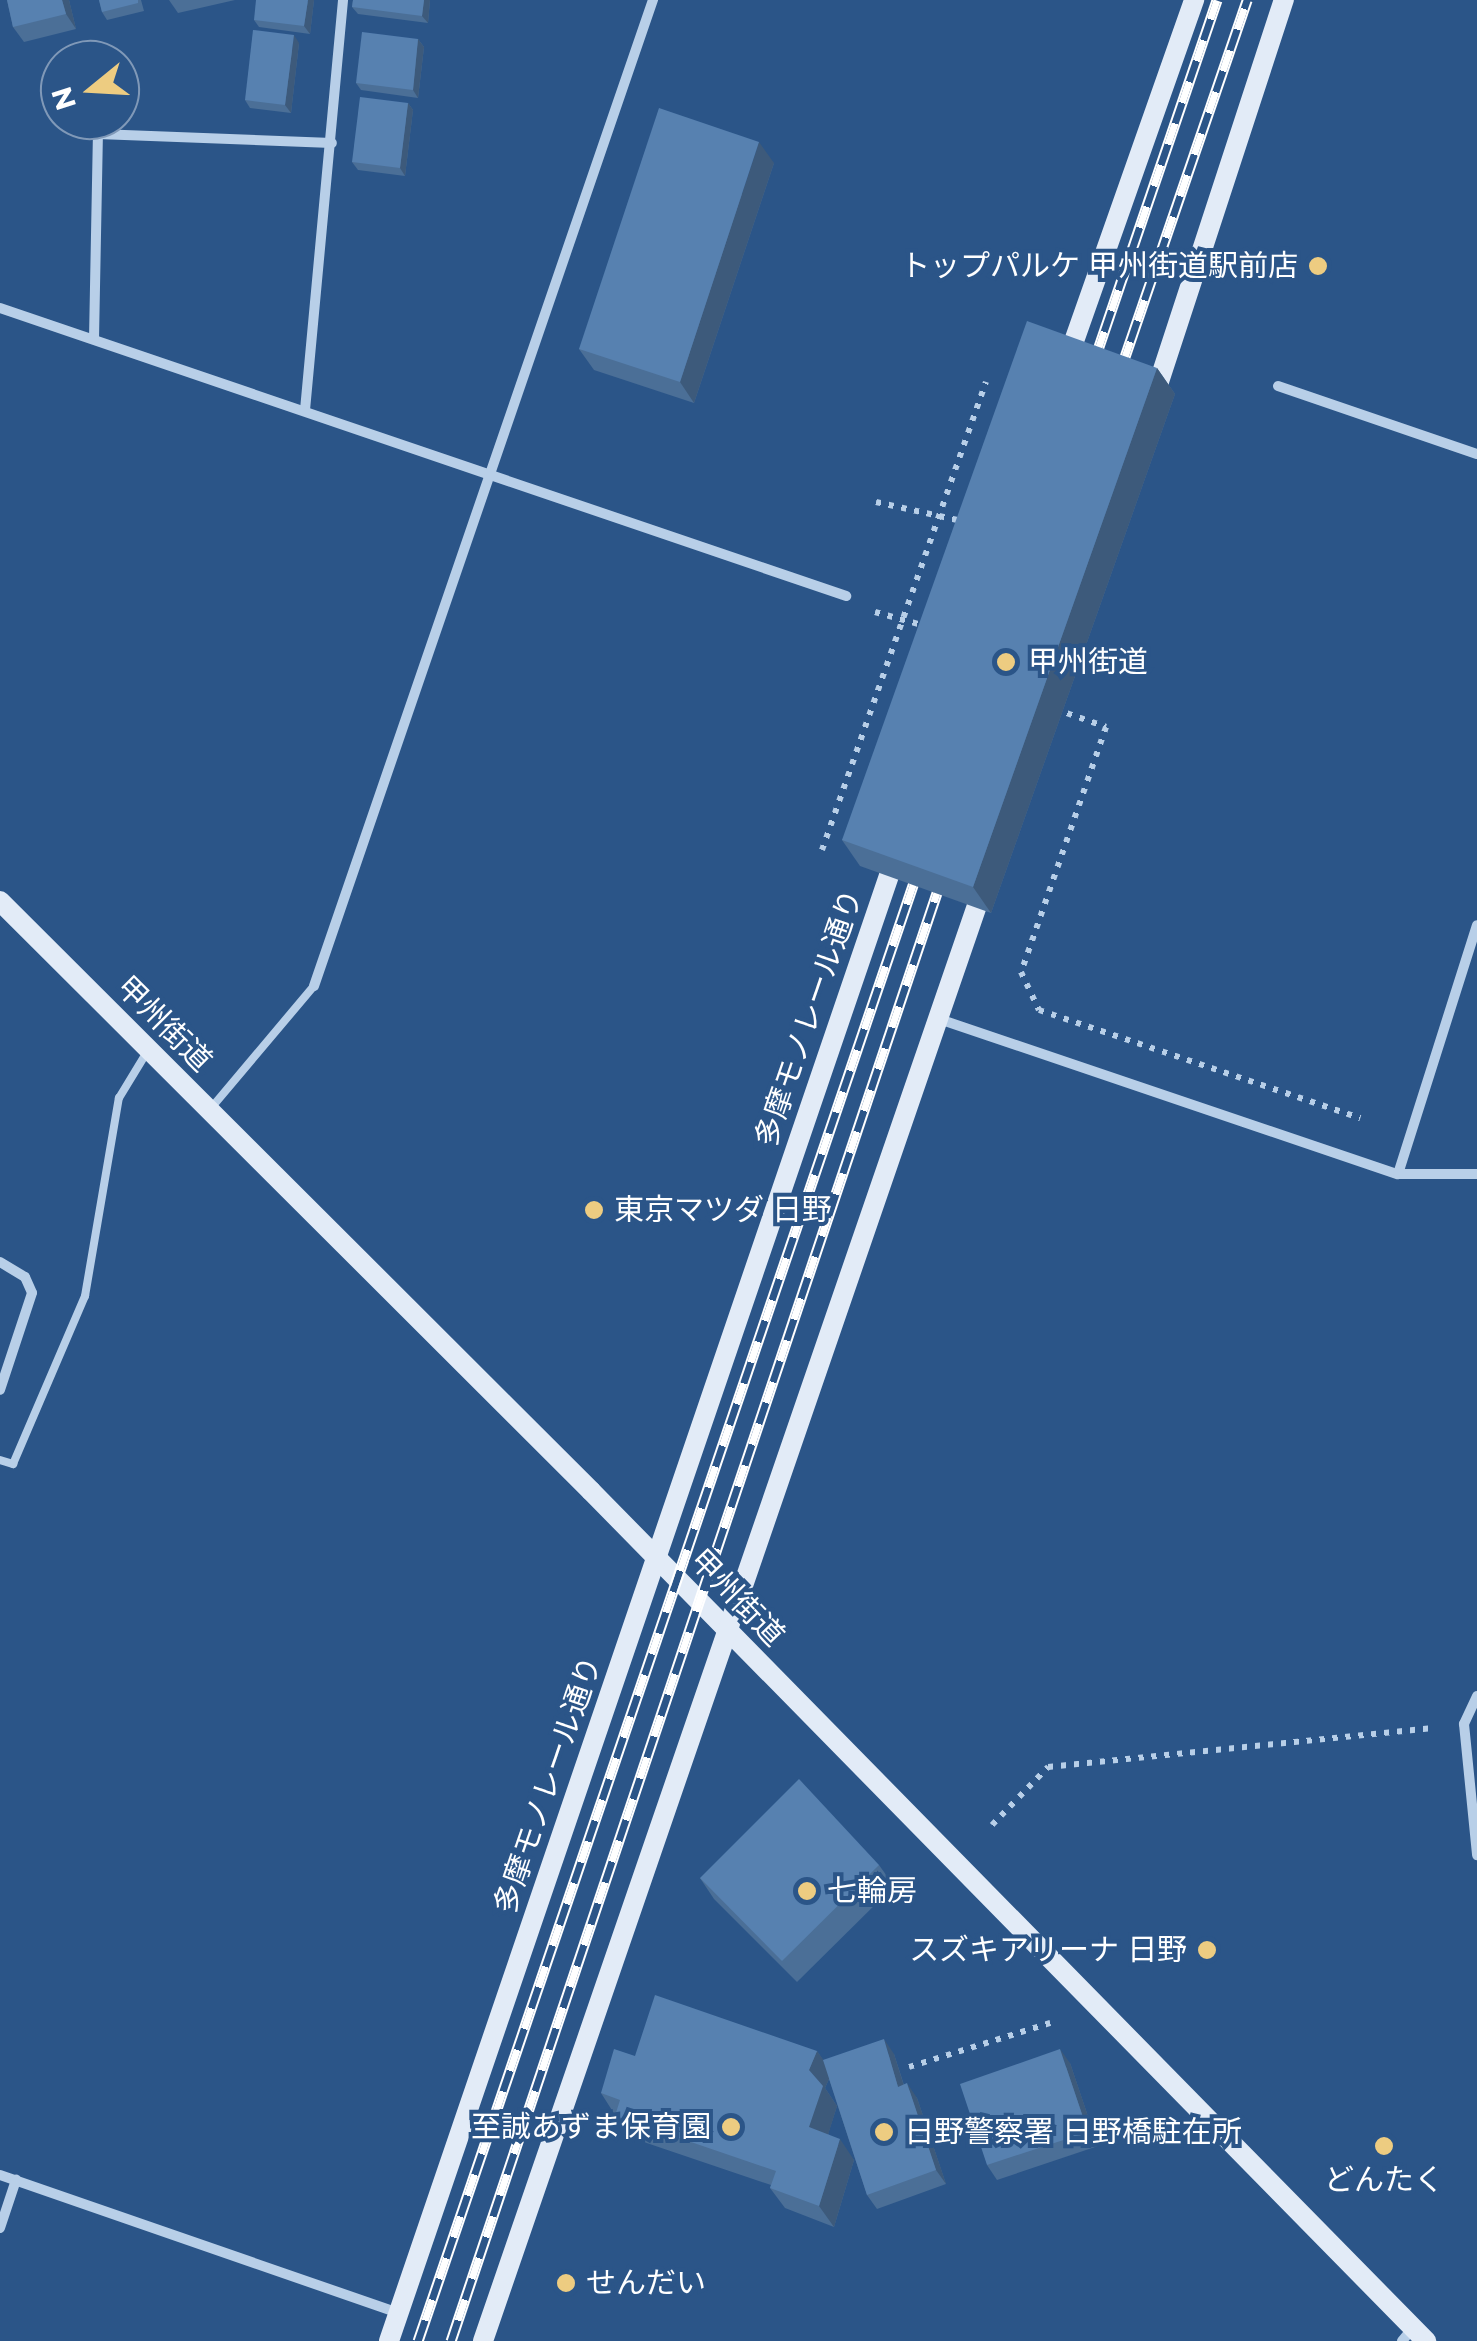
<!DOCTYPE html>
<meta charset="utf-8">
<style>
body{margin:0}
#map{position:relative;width:1477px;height:2341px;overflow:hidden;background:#2b5588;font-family:Montserrat,"Noto Sans JP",sans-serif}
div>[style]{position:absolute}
.path>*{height:6px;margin-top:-3px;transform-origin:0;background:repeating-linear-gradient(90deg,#b8cfe8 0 5px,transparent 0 13px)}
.service>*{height:8px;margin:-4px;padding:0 4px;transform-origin:4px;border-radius:4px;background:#b8cfe8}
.minor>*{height:10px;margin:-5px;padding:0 5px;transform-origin:5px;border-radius:5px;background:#b8cfe8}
.secondary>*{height:20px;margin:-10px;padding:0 10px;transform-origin:10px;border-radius:10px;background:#e2ebf7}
.rail>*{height:11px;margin-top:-5.5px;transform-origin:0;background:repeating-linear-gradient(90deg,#2b5588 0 22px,#fff 0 44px);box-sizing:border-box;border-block:2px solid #fff}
.path-bridge>*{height:6px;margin-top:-3px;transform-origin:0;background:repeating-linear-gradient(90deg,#b8cfe8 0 5px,transparent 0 13px)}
.wall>*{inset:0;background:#4b6f97}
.shaded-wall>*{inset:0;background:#3d5a7b}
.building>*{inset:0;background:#5781b0}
.dots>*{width:28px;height:28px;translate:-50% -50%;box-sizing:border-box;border:5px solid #2b5588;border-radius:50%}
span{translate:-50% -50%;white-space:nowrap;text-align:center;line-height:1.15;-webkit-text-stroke:8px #2b5588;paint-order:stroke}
.poi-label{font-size:30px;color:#fff}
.right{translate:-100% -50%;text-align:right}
.left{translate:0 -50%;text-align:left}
.street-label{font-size:30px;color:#fff}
.north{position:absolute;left:40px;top:40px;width:100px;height:100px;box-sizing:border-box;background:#2b5588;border:2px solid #8099b8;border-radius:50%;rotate:252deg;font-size:28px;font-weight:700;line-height:40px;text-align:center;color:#fff}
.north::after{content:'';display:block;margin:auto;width:35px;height:45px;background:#edcc81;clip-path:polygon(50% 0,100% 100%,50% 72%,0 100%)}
</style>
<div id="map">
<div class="path">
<i style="left:876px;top:502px;width:88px;rotate:12.5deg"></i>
<i style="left:875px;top:612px;width:52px;rotate:15.6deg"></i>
<i style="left:1106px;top:727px;width:259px;rotate:109.1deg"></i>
<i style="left:1021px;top:972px;width:42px;rotate:64.7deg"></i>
<i style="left:1039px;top:1010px;width:339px;rotate:18.6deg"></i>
<i style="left:992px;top:1825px;width:81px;rotate:-46deg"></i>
<i style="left:1048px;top:1767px;width:387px;rotate:-5.8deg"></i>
<i style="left:909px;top:2067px;width:148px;rotate:-17.3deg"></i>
</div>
<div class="service">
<i style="left:212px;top:1107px;width:158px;rotate:-49.9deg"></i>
<i style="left:0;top:1460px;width:14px;rotate:17deg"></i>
<i style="left:13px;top:1464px;width:183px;rotate:-66.8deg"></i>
<i style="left:85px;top:1296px;width:201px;rotate:-80.3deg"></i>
<i style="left:119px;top:1098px;width:54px;rotate:-58.7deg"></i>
</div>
<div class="minor">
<i style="left:0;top:308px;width:894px;rotate:18.8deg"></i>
<i style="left:94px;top:339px;width:205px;rotate:-88.9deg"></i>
<i style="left:98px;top:134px;width:234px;rotate:2.2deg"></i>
<i style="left:1278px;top:386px;width:210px;rotate:18.9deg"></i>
<i style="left:305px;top:410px;width:412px;rotate:-84.7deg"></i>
<i style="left:314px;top:986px;width:1043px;rotate:-71.03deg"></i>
<i style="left:939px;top:1019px;width:484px;rotate:18.7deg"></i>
<i style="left:1398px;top:1174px;width:79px"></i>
<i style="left:1398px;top:1174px;width:261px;rotate:-72.4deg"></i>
<i style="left:0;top:1262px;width:29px;rotate:31deg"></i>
<i style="left:25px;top:1277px;width:17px;rotate:66deg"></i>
<i style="left:32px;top:1293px;width:102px;rotate:108.3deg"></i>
<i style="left:1477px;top:1696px;width:31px;rotate:115deg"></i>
<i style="left:1464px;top:1724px;width:132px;rotate:84.3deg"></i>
<i style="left:0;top:2175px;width:421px;rotate:19.1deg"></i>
<i style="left:0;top:2228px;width:51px;rotate:-71.6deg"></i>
<i style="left:1402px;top:2341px;width:17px;rotate:-50deg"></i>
</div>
<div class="secondary">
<i style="left:1067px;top:361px;width:383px;rotate:-70.6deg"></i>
<i style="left:1154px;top:397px;width:418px;rotate:-71.9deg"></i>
<i style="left:0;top:901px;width:835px;rotate:44.95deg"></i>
<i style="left:591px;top:1491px;width:1192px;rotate:45.51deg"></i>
<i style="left:389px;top:2341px;width:1573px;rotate:-71.16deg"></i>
<i style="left:483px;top:2341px;width:1543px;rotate:-71.01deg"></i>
</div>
<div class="rail">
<i style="left:1090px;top:373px;width:394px;rotate:-71.2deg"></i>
<i style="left:1116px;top:383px;width:405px;rotate:-71.1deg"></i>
<i style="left:418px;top:2341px;width:1565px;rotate:-71.22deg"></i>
<i style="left:451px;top:2341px;width:1553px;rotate:-71.45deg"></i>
</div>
<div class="path-bridge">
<i style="left:1055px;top:709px;width:54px;rotate:19.4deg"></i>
<i style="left:822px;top:850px;width:496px;rotate:-70.7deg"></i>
</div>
<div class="wall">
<i style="clip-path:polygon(7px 0,69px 0,76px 29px,24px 42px,13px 27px)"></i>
<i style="clip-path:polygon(99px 0,141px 0,144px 11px,107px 20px,102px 12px)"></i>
<i style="clip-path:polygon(169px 0,235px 0,178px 13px)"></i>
<i style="clip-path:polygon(314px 0,310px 34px,259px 27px,254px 20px)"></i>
<i style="clip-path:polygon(353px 0,430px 0,428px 23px,358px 14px,352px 7px)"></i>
<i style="clip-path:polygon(418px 39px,424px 47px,418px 98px,361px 90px,356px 83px)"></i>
<i style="clip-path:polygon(299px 43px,291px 113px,250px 108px,245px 100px)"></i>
<i style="clip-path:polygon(408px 103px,413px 110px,405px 176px,358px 170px,352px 162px)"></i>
<i style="clip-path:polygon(774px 163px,694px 403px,594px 370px,579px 349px)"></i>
<i style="clip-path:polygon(1157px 368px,1175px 394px,991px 913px,860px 866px,842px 840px)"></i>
<i style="clip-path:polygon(879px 1865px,894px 1886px,797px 1982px,714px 1899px,700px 1878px)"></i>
<i style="clip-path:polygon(817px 2051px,823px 2060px,894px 2054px,904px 2085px,917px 2098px,946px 2184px,877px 2209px,867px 2195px,829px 2079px,825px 2088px,837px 2106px,828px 2134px,854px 2160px,834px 2227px,785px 2208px,770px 2188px,771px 2185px,629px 2137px,601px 2093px,635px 2056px)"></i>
<i style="clip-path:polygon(1070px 2063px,1098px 2146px,997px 2180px,987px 2165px)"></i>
</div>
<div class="shaded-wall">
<i style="clip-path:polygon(62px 0,69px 0,76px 29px,66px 14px)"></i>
<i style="clip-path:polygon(308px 0,314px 0,310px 34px,304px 26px)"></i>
<i style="clip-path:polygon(424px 0,430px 0,428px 23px,422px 16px)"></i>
<i style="clip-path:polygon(294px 35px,299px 43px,291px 113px,285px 105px)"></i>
<i style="clip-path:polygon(418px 39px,424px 47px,418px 98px,413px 90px)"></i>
<i style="clip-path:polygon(408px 103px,413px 110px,405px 176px,400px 168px)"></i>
<i style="clip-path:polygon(759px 142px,774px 163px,694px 403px,680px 382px)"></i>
<i style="clip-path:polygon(1157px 368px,1175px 394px,991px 913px,973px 887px)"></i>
<i style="clip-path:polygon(884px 2039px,894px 2054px,909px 2102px,898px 2087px)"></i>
<i style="clip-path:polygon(1060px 2049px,1070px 2063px,1098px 2146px,1088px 2132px)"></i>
<i style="clip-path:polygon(817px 2051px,832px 2072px,825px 2088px,837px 2106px,824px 2148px,809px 2127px,809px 2070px)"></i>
<i style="clip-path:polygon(907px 2083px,917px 2098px,946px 2184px,936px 2170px)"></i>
<i style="clip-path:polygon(840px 2139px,854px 2160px,834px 2227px,819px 2206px)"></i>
</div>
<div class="building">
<i style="clip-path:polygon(7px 0,62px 0,66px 14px,13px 27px)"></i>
<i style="clip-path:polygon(99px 0,138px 0,138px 3px,102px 12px)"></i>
<i style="clip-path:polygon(256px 0,308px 0,304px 26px,254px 20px)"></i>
<i style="clip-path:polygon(353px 0,424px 0,422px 16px,352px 7px)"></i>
<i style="clip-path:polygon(253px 30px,294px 35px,285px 105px,245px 100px)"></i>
<i style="clip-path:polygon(362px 32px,418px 39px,413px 90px,356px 83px)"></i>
<i style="clip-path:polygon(360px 97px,408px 103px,400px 168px,352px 162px)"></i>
<i style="clip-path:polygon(659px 108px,759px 142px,680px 382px,579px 349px)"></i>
<i style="clip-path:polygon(1027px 321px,1157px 368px,973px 887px,842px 840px)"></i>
<i style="clip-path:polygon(799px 1779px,879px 1865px,782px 1961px,700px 1878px)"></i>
<i style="clip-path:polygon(655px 1995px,817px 2051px,809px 2070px,823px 2086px,809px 2127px,840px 2139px,819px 2206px,770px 2188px,776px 2171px,615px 2116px,620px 2100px,601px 2093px,614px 2049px,635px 2056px)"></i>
<i style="clip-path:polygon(884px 2039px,898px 2087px,907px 2083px,936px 2170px,867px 2195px,823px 2060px)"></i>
<i style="clip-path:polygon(1060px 2049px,1088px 2132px,987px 2165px,960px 2084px)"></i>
</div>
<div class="dots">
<i style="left:1318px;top:266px;background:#edcc81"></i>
<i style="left:1006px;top:662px;background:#edcc81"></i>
<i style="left:594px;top:1210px;background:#edcc81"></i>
<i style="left:807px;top:1891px;background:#edcc81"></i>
<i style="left:1207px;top:1950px;background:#edcc81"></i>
<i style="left:731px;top:2127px;background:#edcc81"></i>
<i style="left:884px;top:2132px;background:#edcc81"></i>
<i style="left:1384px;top:2146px;background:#edcc81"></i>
<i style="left:566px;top:2283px;background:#edcc81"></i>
</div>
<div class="poi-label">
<span class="right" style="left:1298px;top:266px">トップパルケ 甲州街道駅前店</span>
<span class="left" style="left:1028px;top:662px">甲州街道</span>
<span class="left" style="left:614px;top:1210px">東京マツダ 日野</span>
<span class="left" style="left:827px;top:1891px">七輪房</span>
<span class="right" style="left:1187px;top:1950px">スズキアリーナ 日野</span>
<span class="right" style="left:711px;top:2127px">至誠あずま保育園</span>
<span class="left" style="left:904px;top:2132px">日野警察署 日野橋駐在所</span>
<span style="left:1384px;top:2180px">どんたく</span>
<span class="left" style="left:586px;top:2283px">せんだい</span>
</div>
<div class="street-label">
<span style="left:809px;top:1018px;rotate:-71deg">多摩モノレール通り</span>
<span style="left:164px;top:1024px;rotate:45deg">甲州街道</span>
<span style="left:737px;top:1598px;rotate:46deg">甲州街道</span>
<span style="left:548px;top:1785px;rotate:-71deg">多摩モノレール通り</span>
</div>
<div class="north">N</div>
</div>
